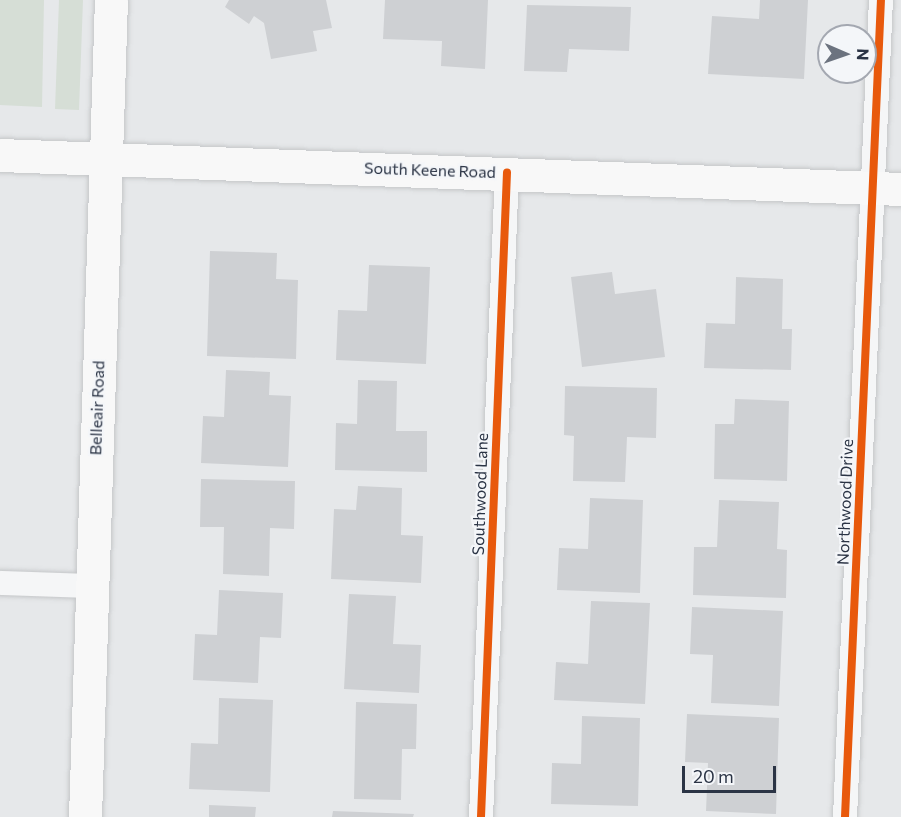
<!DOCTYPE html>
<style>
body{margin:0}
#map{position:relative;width:901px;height:817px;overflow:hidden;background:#e6e8ea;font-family:Commissioner,sans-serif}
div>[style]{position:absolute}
.green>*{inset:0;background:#d6ded6}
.building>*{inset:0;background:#ced0d3}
.roads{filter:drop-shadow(0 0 2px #c4c6c8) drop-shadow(0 0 2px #c4c6c8)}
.street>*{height:24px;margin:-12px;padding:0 12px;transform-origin:12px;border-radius:12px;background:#f5f6f7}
.secondary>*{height:33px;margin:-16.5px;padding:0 16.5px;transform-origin:16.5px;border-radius:16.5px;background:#f8f8f8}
.cycleway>*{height:8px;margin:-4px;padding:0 4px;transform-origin:4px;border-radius:4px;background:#e8590c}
span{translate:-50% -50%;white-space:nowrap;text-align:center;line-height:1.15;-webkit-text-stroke:4.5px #f4f6f9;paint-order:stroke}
.street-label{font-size:16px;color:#2b3445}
.north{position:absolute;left:817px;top:24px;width:60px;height:60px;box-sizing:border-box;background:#f4f6f9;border:2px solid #a4a8b1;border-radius:50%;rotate:92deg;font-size:16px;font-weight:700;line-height:24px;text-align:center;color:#2b3445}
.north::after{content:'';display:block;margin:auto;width:21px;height:27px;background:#6c737f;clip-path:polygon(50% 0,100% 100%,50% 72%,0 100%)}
.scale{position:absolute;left:682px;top:766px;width:94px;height:27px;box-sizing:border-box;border:3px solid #2b3445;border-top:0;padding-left:8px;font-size:18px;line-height:21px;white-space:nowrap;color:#2b3445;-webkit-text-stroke:4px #f4f6f9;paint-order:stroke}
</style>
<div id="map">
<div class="green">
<i style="clip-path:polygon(0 0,44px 0,42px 107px,0 105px)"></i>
<i style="clip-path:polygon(59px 0,83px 0,79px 110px,55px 109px)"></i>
</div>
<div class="building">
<i style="clip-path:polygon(229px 0,326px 0,332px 28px,313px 31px,317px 51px,271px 59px,264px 23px,254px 16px,249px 24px,225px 7px)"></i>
<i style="clip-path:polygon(385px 0,488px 0,485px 69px,441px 66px,442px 41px,383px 39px)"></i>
<i style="clip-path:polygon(760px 0,808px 0,804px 79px,708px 74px,712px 16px,759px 19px)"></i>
<i style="clip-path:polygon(527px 5px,631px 7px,629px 51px,569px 49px,567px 72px,524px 71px)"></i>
<i style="clip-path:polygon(210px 251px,277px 253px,276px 279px,298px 280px,296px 359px,207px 356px)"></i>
<i style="clip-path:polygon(369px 265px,430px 267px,426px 364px,336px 360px,338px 310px,367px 311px)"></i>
<i style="clip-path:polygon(612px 272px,615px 294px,656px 289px,665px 357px,582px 367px,571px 277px)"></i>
<i style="clip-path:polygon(736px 277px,783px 279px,782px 329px,792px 329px,791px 370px,704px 368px,706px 323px,735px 324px)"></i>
<i style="clip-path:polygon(226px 370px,270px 372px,269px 395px,291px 396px,288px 467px,201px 463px,203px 416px,224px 417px)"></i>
<i style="clip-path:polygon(358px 380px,397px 381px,396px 431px,427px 431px,427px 472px,335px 470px,336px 423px,357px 424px)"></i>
<i style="clip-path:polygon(565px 386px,657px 388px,656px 438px,627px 437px,625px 482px,573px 481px,574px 436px,564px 435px)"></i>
<i style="clip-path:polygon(735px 399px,789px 401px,787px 481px,714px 479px,715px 424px,734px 424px)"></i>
<i style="clip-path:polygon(201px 479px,295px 481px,294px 529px,270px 528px,269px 576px,223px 574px,224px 527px,200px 527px)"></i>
<i style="clip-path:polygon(358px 486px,402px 488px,401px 535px,423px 536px,421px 583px,331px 579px,334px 509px,356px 510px)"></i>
<i style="clip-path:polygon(590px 498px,643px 500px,640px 593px,557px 590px,559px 548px,588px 549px)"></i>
<i style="clip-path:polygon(719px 500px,779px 502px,777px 549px,787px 550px,786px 598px,693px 595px,694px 547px,717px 547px)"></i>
<i style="clip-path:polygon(219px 590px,283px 593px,281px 638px,260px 637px,258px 683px,193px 680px,195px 634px,217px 635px)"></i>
<i style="clip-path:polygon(349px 594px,396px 596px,393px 644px,421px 645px,419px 693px,344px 689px)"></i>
<i style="clip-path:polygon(591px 601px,650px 603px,645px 704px,554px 700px,556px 662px,588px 664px)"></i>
<i style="clip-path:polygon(692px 607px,783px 611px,779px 706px,711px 703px,713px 655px,690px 654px)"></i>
<i style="clip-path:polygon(219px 698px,273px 700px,270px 792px,189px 789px,191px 743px,218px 744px)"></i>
<i style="clip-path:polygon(356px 702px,417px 704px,416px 749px,402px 749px,401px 800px,354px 799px)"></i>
<i style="clip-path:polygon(687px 714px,779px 718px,776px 814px,706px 811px,708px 763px,685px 762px)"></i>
<i style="clip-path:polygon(582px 716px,640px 718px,638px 806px,551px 804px,552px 763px,581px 764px)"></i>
<i style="clip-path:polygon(209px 805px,256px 807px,255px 817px,209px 817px)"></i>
<i style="clip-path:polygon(333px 811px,414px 814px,413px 817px,332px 817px)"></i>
</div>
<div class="roads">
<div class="street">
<i style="left:0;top:583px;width:92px;rotate:1.9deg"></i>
<i style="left:481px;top:817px;width:645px;rotate:-87.69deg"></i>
<i style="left:845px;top:817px;width:818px;rotate:-87.48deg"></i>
</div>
<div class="secondary">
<i style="left:0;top:155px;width:902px;rotate:2.16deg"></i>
<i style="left:85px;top:817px;width:817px;rotate:-88.18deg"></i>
</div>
</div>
<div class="cycleway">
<i style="left:481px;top:817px;width:645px;rotate:-87.69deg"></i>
<i style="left:845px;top:817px;width:818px;rotate:-87.48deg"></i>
</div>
<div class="street-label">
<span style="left:430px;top:170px;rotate:2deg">South Keene Road</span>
<span style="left:97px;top:408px;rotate:-88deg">Belleair Road</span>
<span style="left:480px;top:494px;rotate:-88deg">Southwood Lane</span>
<span style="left:845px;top:502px;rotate:-88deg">Northwood Drive</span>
</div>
<div class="north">N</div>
<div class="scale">20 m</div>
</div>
